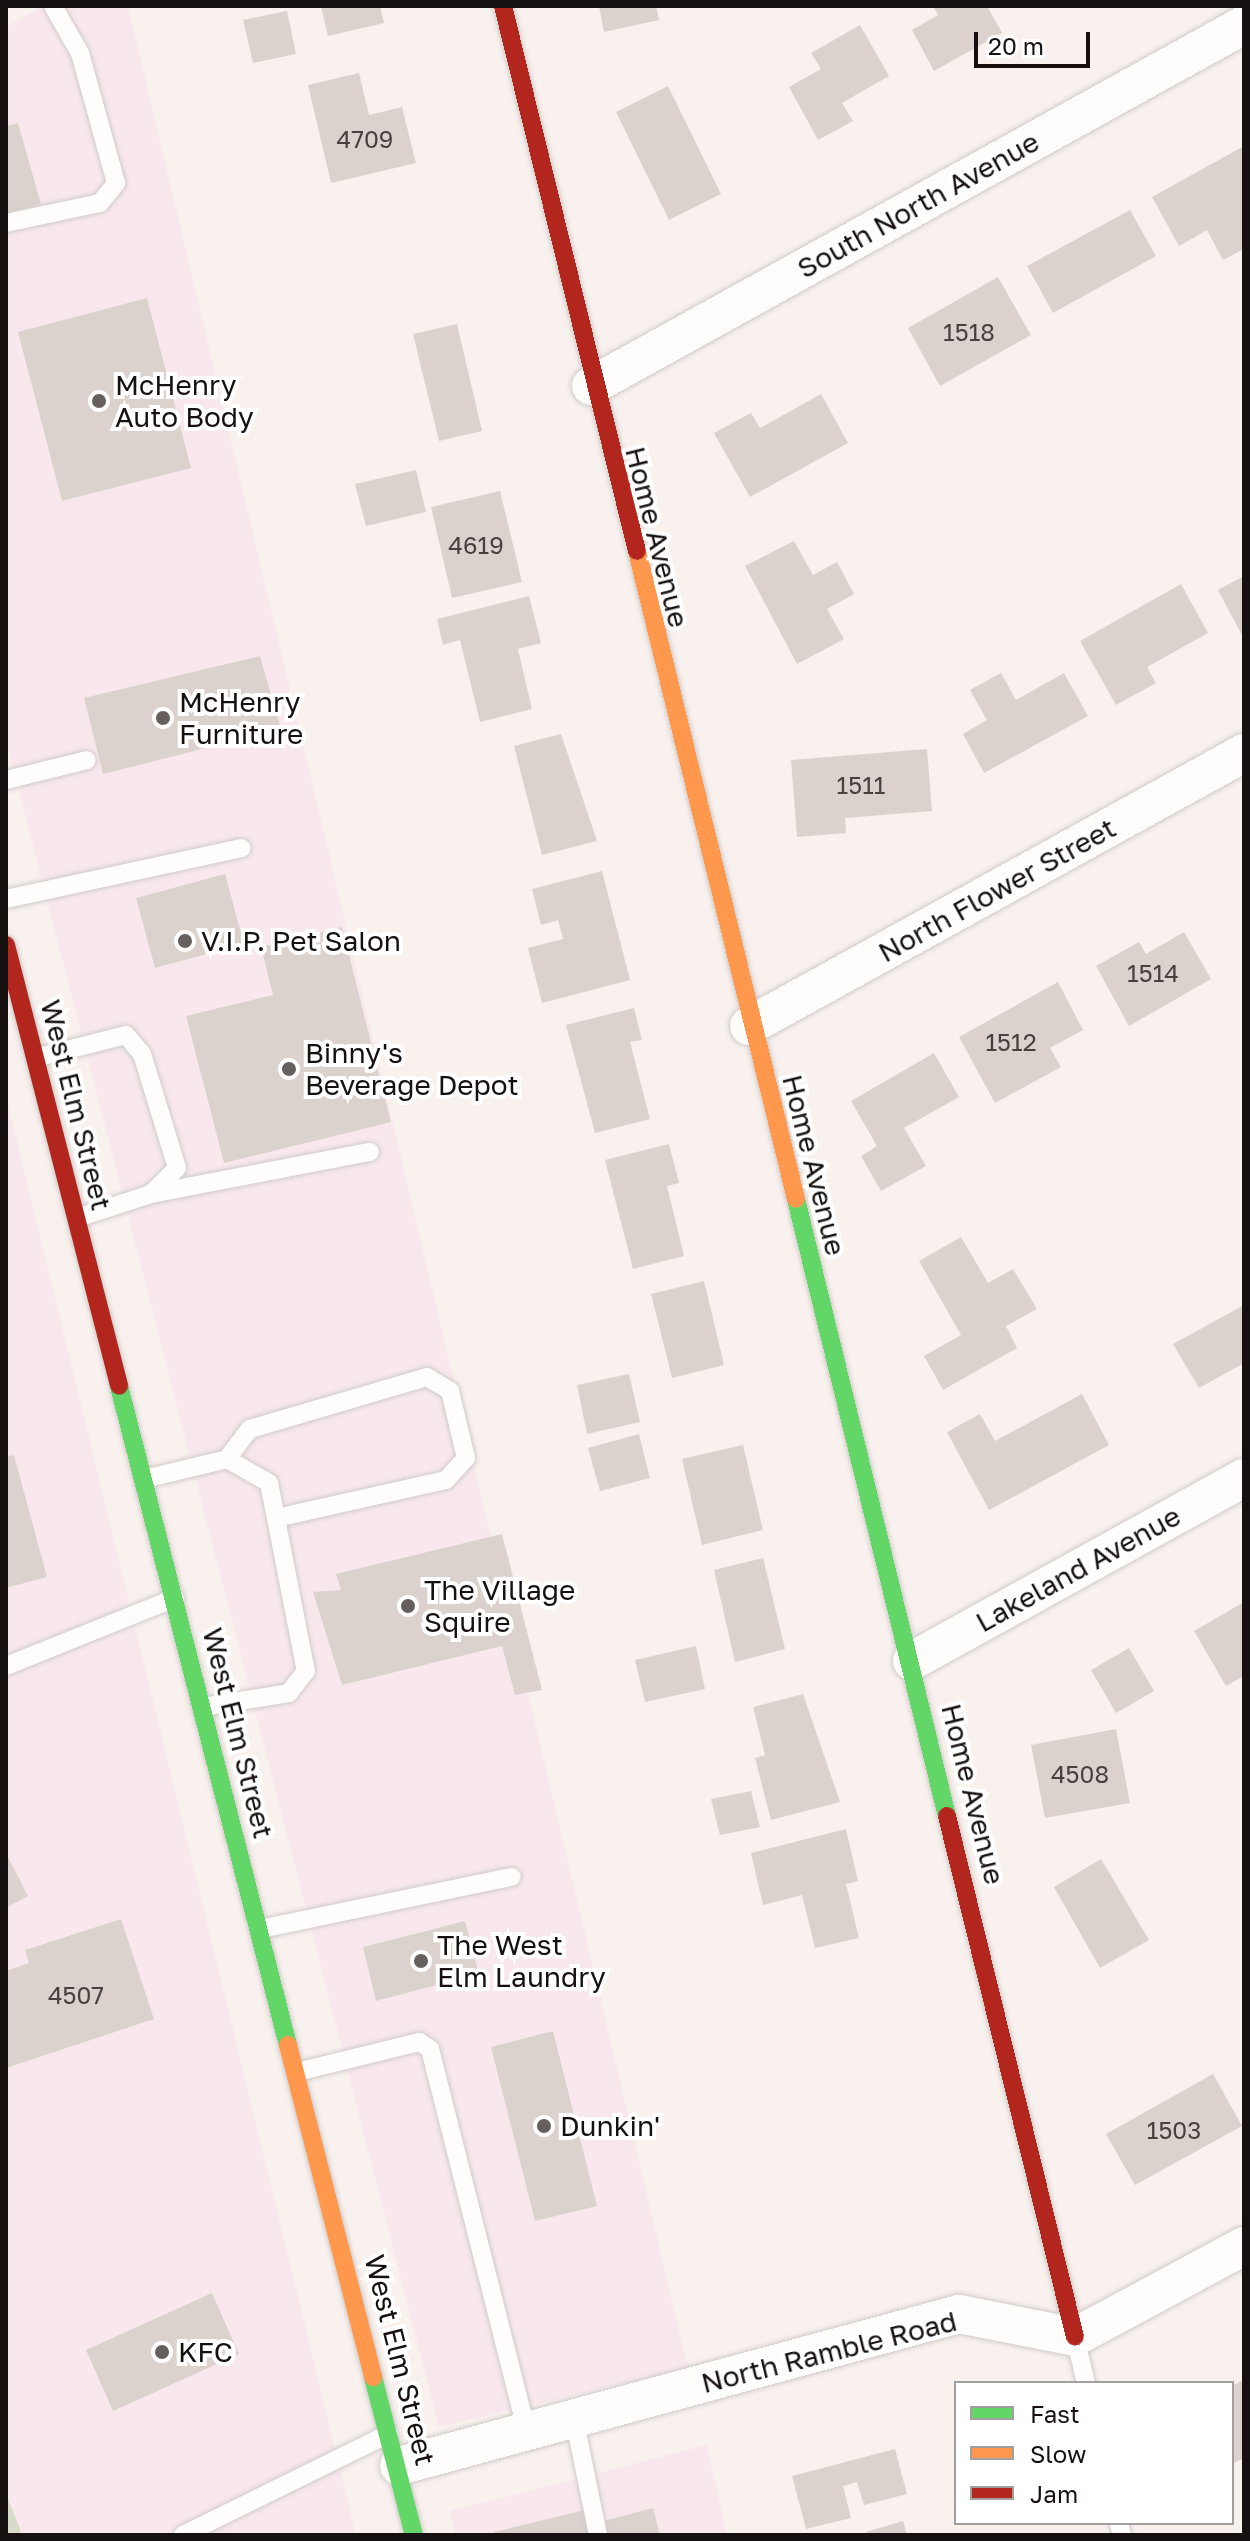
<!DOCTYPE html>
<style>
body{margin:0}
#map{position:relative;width:1250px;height:2541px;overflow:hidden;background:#f8f1ee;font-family:"Golos Text",sans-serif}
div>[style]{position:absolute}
.commercial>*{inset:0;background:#f8e8ee}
.forest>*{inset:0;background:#d9dbca}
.building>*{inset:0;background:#dbd2ce}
.roads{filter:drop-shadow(0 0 2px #d0cbc9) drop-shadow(0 0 2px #d0cbc9)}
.lane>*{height:18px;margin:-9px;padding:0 9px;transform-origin:9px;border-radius:9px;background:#fefdfc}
.street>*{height:38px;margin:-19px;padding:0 19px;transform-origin:19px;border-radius:19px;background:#fefdfc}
.fast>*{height:18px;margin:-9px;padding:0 9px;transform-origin:9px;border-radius:9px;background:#63d668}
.slow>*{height:18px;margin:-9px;padding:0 9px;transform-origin:9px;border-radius:9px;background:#ff974d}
.jam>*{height:18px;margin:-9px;padding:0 9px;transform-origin:9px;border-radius:9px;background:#b3261e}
.dots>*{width:22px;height:22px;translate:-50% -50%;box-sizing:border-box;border:4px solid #fff;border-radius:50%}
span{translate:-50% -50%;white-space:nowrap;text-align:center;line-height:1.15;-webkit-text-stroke:8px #fff;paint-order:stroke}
.number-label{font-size:24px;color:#474140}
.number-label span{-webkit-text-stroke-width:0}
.street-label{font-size:28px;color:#161110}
.poi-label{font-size:28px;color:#161110}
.left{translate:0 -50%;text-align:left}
.frame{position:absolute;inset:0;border:8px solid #161110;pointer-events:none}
.legend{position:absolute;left:954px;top:2381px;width:280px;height:144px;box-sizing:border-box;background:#fff;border:2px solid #a2a09f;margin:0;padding:10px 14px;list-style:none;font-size:24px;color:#161110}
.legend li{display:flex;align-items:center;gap:16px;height:40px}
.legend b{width:40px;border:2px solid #a2a09f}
.scale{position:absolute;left:974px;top:32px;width:116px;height:36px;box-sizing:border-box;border:4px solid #161110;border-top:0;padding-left:10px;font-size:24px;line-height:28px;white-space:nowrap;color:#161110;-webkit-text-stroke:6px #fff;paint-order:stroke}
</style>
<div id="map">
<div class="commercial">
<i style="clip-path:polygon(42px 6px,128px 6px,688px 2368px,439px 2427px,6px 740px,6px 27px)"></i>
<i style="clip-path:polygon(6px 1096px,356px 2535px,6px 2535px)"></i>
<i style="clip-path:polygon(707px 2445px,727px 2535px,456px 2535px,450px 2511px)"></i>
</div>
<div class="forest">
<i style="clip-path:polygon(6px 2494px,21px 2531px,15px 2535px,6px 2535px)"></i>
</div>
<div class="building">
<i style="clip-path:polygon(321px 6px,380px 6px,384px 23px,328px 36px)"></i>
<i style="clip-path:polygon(599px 6px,656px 6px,659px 20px,604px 32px)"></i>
<i style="clip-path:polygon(933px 6px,987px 6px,1002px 33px,934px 71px,912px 30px,938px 15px)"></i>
<i style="clip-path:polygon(287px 11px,296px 54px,253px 63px,243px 20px)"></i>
<i style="clip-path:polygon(860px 25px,889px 76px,842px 103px,853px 121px,818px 140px,789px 87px,821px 69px,811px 53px)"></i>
<i style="clip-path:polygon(359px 73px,369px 115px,402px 107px,416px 163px,331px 183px,308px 85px)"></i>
<i style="clip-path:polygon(668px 86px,721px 194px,669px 220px,616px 112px)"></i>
<i style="clip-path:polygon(18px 123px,41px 204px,6px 214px,6px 126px)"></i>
<i style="clip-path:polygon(1244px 146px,1244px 249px,1223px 260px,1207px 230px,1179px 246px,1152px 197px)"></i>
<i style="clip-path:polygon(1130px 210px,1156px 256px,1053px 313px,1027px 266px)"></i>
<i style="clip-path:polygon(998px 277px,1031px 335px,940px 386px,908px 328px)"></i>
<i style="clip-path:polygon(147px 298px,191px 468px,62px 501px,18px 332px)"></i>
<i style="clip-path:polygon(457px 324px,482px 431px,439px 441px,413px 334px)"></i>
<i style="clip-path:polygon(821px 394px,848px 443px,750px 497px,714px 433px,751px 413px,760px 428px)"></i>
<i style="clip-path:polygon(416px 470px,426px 512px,366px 526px,355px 484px)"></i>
<i style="clip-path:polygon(500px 491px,522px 582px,452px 598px,431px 507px)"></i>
<i style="clip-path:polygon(794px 541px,813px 575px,837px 562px,854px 594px,827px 609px,844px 639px,797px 664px,745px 566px)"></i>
<i style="clip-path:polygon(1244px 576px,1244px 639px,1218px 590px)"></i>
<i style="clip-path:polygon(1181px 584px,1208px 633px,1147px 667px,1156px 683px,1116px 705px,1080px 641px)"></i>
<i style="clip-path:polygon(529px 596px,541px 643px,518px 649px,532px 709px,480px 722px,460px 640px,443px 645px,437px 619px)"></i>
<i style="clip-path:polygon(260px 656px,281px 729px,103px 774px,84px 698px)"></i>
<i style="clip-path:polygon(1001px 673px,1016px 700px,1064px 673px,1088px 716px,984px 773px,963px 734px,987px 720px,970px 690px)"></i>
<i style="clip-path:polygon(561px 734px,597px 841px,542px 855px,514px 746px)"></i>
<i style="clip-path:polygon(927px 749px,932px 811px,845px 818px,846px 833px,797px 837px,791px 760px)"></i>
<i style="clip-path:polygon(602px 871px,630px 980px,542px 1003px,528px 948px,563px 939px,558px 920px,541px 925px,532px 889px)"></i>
<i style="clip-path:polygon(225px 874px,244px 944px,155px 968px,136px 898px)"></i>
<i style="clip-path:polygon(342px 927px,391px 1122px,224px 1163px,186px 1016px,273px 995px,261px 947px)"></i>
<i style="clip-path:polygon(1184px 932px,1211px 979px,1129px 1026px,1096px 966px,1139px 942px,1146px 954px)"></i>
<i style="clip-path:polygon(1058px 982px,1083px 1030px,1050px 1048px,1061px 1067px,995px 1103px,959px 1037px)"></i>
<i style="clip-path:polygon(634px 1008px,642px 1040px,630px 1042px,650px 1119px,595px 1133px,566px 1025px)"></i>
<i style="clip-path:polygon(934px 1053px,959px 1097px,904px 1128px,926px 1166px,881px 1191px,861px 1156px,877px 1146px,851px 1101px)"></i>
<i style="clip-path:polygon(669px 1144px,679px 1183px,667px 1186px,684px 1256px,633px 1269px,605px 1160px)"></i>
<i style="clip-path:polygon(961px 1237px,988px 1283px,1013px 1269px,1037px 1309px,1006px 1326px,1017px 1348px,943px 1390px,924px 1356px,961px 1335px,919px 1261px)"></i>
<i style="clip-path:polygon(704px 1281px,724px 1365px,672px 1378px,651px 1294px)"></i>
<i style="clip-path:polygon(1244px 1305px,1244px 1363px,1199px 1388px,1173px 1344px)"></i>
<i style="clip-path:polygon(629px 1374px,640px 1422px,587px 1434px,577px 1385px)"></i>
<i style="clip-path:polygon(1082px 1394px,1109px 1445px,989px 1510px,947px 1432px,980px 1414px,995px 1441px)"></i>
<i style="clip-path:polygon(639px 1434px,650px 1478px,600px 1491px,588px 1448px)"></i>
<i style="clip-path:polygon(743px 1445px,763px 1530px,702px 1545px,682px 1459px)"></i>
<i style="clip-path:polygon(14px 1455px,47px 1577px,6px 1588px,6px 1457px)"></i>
<i style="clip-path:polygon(502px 1534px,542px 1690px,515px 1695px,502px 1646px,342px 1685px,313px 1592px,341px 1590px,336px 1574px)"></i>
<i style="clip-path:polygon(763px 1558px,785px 1649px,735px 1662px,714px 1570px)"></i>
<i style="clip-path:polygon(1244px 1602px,1244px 1676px,1226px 1686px,1194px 1631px)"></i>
<i style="clip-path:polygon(696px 1646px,705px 1689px,645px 1702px,635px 1660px)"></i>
<i style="clip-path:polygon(1129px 1648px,1154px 1691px,1116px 1713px,1091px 1670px)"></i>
<i style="clip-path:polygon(803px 1694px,840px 1802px,771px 1820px,755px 1758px,765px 1755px,753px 1707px)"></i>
<i style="clip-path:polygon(1116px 1729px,1130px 1803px,1045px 1818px,1031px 1745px)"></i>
<i style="clip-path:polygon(751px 1791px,760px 1827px,720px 1835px,711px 1799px)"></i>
<i style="clip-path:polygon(846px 1829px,858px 1881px,846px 1884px,859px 1938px,815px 1948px,802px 1895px,763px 1905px,751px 1853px)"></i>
<i style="clip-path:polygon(6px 1853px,28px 1896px,6px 1908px)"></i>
<i style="clip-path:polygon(1101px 1859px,1149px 1940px,1100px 1968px,1054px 1887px)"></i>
<i style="clip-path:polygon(121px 1919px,154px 2019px,6px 2068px,6px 1971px,29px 1963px,25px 1950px)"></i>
<i style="clip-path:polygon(465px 1921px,479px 1974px,376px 2001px,363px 1947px)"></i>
<i style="clip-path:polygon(553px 2031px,597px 2206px,535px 2221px,491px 2047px)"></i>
<i style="clip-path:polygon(1213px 2074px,1242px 2126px,1135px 2185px,1106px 2134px)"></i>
<i style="clip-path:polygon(212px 2293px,239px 2354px,113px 2411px,86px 2350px)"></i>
<i style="clip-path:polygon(1243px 2380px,1244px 2458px,1232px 2464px,1232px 2386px)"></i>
<i style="clip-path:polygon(895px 2449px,907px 2494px,864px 2505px,857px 2482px,843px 2486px,851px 2518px,806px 2529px,792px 2476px)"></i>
<i style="clip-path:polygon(653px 2508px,660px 2535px,602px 2535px,599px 2522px)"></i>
<i style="clip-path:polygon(585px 2510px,591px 2535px,495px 2535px,494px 2532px)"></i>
<i style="clip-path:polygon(903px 2521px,907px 2535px,867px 2535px,866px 2532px)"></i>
</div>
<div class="roads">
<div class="lane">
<i style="left:6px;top:223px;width:96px;rotate:-12deg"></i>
<i style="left:100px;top:203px;width:26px;rotate:-51deg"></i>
<i style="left:116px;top:183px;width:135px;rotate:-105.5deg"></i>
<i style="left:80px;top:53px;width:54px;rotate:-119.9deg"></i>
<i style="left:6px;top:780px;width:83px;rotate:-13.9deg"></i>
<i style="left:6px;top:899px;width:241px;rotate:-12.2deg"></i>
<i style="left:35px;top:1058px;width:94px;rotate:-14.2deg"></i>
<i style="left:126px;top:1035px;width:25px;rotate:50deg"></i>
<i style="left:142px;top:1054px;width:119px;rotate:72.9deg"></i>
<i style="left:177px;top:1168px;width:37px;rotate:135deg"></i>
<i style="left:151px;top:1194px;width:78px;rotate:162deg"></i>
<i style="left:151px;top:1194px;width:223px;rotate:-10.9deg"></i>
<i style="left:227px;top:1459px;width:38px;rotate:-53deg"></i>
<i style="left:250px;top:1429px;width:184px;rotate:-16.4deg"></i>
<i style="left:427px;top:1377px;width:27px;rotate:31deg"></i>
<i style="left:450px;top:1391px;width:69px;rotate:76.6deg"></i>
<i style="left:466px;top:1458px;width:30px;rotate:132deg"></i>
<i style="left:446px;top:1480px;width:174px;rotate:167.4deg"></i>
<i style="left:144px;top:1479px;width:85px;rotate:-13.5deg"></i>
<i style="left:227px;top:1459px;width:48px;rotate:29.7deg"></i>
<i style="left:269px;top:1483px;width:192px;rotate:78.9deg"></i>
<i style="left:306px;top:1671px;width:28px;rotate:128deg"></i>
<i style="left:289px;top:1693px;width:87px;rotate:170.8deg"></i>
<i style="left:6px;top:1666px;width:182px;rotate:-21.9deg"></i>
<i style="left:260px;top:1929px;width:257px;rotate:-11.7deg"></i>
<i style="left:297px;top:2072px;width:126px;rotate:-13.8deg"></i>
<i style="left:419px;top:2042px;width:13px;rotate:32deg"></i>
<i style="left:430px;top:2049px;width:394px;rotate:75.8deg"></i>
<i style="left:1075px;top:2337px;width:47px;rotate:76.6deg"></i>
<i style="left:574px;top:2418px;width:119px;rotate:78.4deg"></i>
<i style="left:1119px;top:2523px;width:12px;rotate:76deg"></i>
<i style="left:183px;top:2535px;width:229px;rotate:-26.2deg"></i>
</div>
<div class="street">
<i style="left:591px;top:386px;width:746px;rotate:-28.94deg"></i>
<i style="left:749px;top:1026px;width:565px;rotate:-28.88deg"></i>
<i style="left:912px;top:1661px;width:379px;rotate:-28.9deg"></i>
<i style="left:399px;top:2466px;width:580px;rotate:-15.19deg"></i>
<i style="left:959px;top:2314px;width:118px;rotate:11.2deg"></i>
<i style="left:1075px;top:2337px;width:192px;rotate:-28.3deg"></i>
</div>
<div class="fast">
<i style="left:796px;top:1199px;width:635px;rotate:76.25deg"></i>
<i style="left:119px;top:1386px;width:680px;rotate:75.62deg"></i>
<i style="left:373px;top:2377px;width:163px;rotate:75.5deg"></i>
</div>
<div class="slow">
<i style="left:637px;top:551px;width:667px;rotate:76.21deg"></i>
<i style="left:288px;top:2045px;width:343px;rotate:75.6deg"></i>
</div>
<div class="jam">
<i style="left:503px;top:6px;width:561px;rotate:76.19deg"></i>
<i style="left:6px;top:945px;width:455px;rotate:75.6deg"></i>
<i style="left:947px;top:1816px;width:536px;rotate:76.2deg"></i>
</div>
</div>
<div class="dots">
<i style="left:99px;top:401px;background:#655f5e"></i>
<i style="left:163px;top:718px;background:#655f5e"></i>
<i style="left:185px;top:941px;background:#655f5e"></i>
<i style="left:289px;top:1069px;background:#655f5e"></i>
<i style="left:408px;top:1606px;background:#655f5e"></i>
<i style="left:421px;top:1961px;background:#655f5e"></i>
<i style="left:544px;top:2126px;background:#655f5e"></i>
<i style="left:162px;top:2352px;background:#655f5e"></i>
</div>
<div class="number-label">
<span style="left:365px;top:139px">4709</span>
<span style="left:969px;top:332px">1518</span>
<span style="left:476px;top:545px">4619</span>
<span style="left:861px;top:785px">1511</span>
<span style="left:1153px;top:973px">1514</span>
<span style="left:1011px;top:1042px">1512</span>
<span style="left:1080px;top:1774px">4508</span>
<span style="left:76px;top:1995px">4507</span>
<span style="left:1174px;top:2130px">1503</span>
</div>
<div class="street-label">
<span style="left:918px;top:205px;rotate:-29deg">South North Avenue</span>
<span style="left:657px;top:537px;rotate:76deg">Home Avenue</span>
<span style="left:997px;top:890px;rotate:-29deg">North Flower Street</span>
<span style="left:76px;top:1105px;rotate:76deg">West Elm Street</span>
<span style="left:814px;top:1165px;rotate:76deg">Home Avenue</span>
<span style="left:1078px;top:1569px;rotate:-29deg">Lakeland Avenue</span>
<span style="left:238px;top:1733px;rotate:76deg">West Elm Street</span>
<span style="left:973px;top:1794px;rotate:76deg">Home Avenue</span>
<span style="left:829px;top:2352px;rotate:-14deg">North Ramble Road</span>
<span style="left:400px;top:2360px;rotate:76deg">West Elm Street</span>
</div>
<div class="poi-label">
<span class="left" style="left:115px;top:401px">McHenry<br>Auto Body</span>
<span class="left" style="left:179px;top:718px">McHenry<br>Furniture</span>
<span class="left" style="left:201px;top:941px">V.I.P. Pet Salon</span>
<span class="left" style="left:305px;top:1069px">Binny's<br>Beverage Depot</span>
<span class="left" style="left:424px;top:1606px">The Village<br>Squire</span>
<span class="left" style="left:437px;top:1961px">The West<br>Elm Laundry</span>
<span class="left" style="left:560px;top:2126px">Dunkin'</span>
<span class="left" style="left:178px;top:2352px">KFC</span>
</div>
<div class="frame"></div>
<ul class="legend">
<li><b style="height:10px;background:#63d668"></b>Fast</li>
<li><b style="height:10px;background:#ff974d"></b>Slow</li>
<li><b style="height:10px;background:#b3261e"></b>Jam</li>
</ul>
<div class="scale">20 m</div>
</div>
